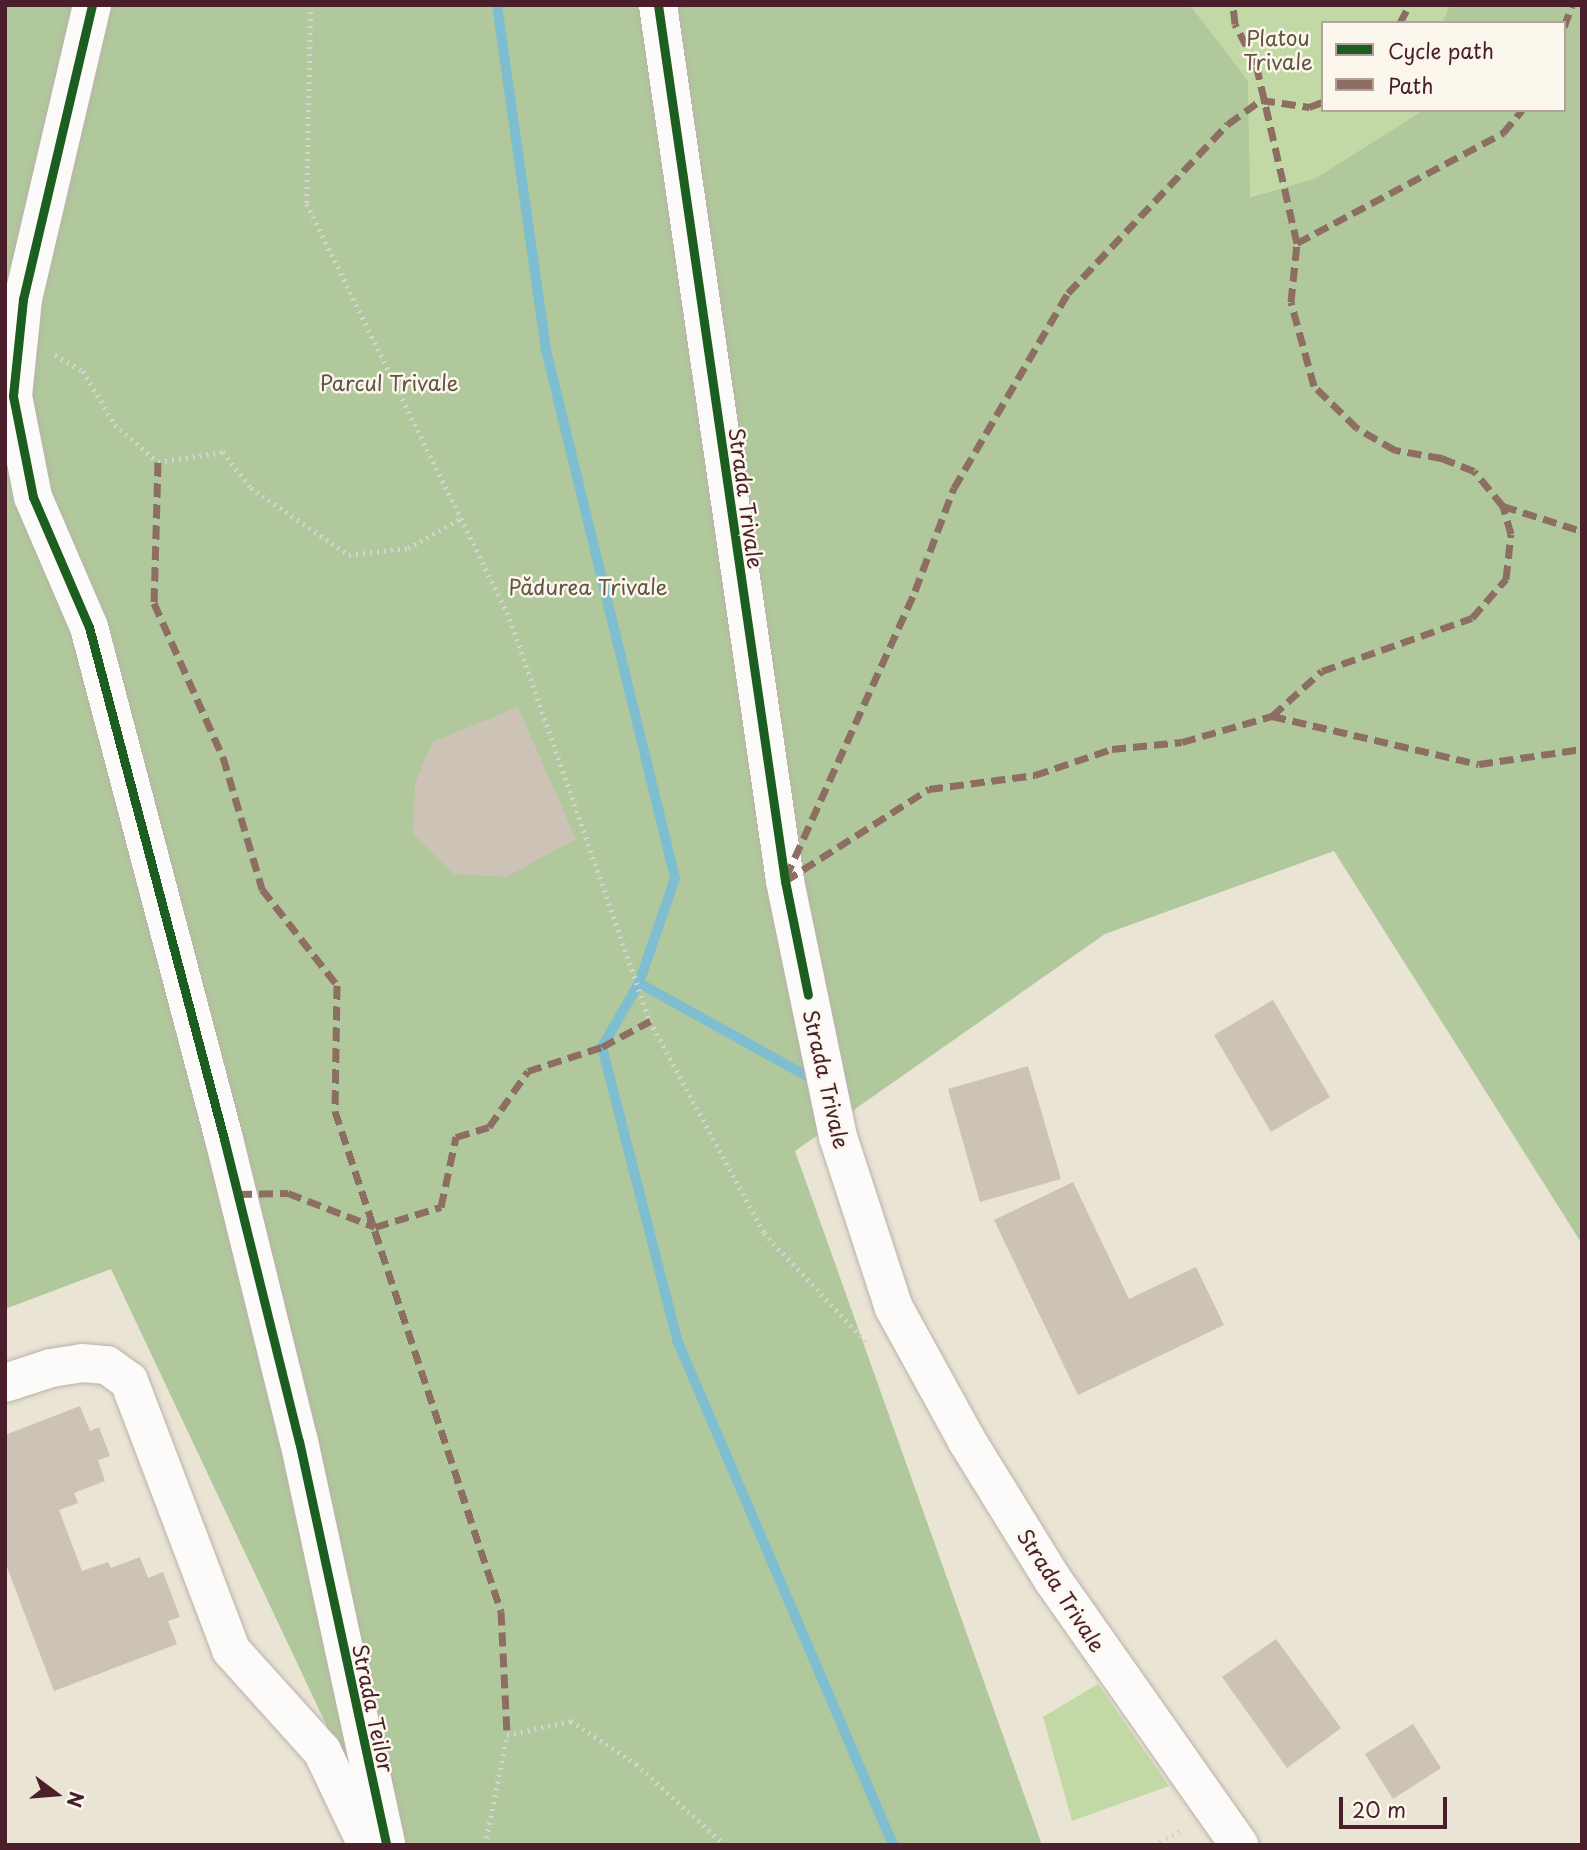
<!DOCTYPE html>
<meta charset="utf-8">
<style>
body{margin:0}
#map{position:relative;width:1587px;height:1850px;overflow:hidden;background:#eae4d4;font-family:"Playpen Sans",sans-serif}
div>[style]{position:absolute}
.green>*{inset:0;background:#c2d9a5}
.forest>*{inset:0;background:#b0c89b}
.stream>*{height:10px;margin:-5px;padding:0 5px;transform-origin:5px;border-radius:5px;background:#7ebed0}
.building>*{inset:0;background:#ccc2b5}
.path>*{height:4.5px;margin-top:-2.25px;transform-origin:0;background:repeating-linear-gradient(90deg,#d7d3d0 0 2px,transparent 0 7px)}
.roads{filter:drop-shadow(0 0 2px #bab2aa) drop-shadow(0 0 2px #bab2aa)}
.minor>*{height:38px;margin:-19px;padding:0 19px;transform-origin:19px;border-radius:19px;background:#fcfbf9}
.quiet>*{height:7px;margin-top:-3.5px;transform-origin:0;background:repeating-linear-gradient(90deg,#8d6e63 0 14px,transparent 0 21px)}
.cycleway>*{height:9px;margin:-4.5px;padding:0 4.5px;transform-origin:4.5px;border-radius:4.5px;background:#1b5e20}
span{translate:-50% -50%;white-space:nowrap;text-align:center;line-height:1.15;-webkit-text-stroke:5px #fbf7ec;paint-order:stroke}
.park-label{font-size:21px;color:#645444}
.street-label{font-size:21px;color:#4a1f2b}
.frame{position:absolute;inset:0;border:7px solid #4a1f2b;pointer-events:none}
.legend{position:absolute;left:1321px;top:21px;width:245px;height:91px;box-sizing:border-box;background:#fbf7ec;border:2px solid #b4a19f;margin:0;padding:9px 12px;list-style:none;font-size:21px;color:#4a1f2b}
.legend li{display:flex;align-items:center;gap:14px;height:35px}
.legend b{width:35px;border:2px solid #b4a19f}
.north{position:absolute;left:21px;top:1759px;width:70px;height:70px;-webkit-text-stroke:5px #fbf7ec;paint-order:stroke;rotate:106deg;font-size:19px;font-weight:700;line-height:28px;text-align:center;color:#4a1f2b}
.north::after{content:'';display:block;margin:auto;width:24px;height:32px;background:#4a1f2b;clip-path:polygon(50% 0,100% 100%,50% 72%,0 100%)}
.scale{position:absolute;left:1339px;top:1797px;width:108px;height:32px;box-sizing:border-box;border:4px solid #4a1f2b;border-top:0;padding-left:9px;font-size:21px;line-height:24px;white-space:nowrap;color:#4a1f2b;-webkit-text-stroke:5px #fbf7ec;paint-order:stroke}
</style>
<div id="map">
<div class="green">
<i style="clip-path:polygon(1190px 5px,1450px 5px,1442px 23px,1323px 23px,1323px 110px,1423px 112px,1316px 178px,1249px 197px,1248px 82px)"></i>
<i style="clip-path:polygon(1098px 1684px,1169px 1786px,1072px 1821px,1043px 1717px)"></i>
</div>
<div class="forest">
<i style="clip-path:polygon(5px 5px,1190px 5px,1248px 81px,1250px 197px,1316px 178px,1424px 110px,1564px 110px,1564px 23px,1442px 23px,1450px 5px,1582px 5px,1582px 1244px,1334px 851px,1105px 934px,795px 1151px,1042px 1845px,383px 1845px,111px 1269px,5px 1309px)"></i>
</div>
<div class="stream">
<i style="left:497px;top:5px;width:348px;rotate:81.9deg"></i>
<i style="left:546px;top:350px;width:544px;rotate:76.27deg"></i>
<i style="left:675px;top:878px;width:111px;rotate:108.9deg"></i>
<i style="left:639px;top:983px;width:74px;rotate:120deg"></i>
<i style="left:602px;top:1047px;width:302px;rotate:75.6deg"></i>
<i style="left:677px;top:1340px;width:549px;rotate:66.84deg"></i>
<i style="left:639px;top:983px;width:202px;rotate:29deg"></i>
</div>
<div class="building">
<i style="clip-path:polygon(518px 707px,576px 839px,506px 877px,454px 874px,413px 833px,415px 783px,432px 742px)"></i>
<i style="clip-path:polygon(1273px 1000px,1330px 1097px,1271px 1132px,1214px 1035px)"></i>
<i style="clip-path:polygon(1028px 1066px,1061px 1179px,980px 1202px,948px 1089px)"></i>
<i style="clip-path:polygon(1073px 1182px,1129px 1299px,1196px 1267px,1224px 1325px,1078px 1395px,994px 1220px)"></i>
<i style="clip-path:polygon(80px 1406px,90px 1431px,99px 1427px,110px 1456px,98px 1460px,105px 1481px,74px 1493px,78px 1503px,59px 1510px,82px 1571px,108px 1562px,111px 1568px,140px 1557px,148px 1578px,163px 1572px,180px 1617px,168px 1621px,177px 1644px,54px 1691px,5px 1562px,5px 1435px)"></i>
<i style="clip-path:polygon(1276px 1639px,1341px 1728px,1287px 1768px,1222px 1677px)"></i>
<i style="clip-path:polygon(1413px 1724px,1441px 1768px,1393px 1799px,1365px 1754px)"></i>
</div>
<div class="path">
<i style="left:311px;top:5px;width:199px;rotate:91.2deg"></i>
<i style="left:307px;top:204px;width:462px;rotate:63.9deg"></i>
<i style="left:510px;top:619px;width:426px;rotate:70.8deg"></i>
<i style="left:650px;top:1021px;width:241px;rotate:61.7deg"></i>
<i style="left:764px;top:1233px;width:154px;rotate:46.8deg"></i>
<i style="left:55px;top:355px;width:32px;rotate:30deg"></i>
<i style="left:83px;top:371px;width:63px;rotate:59.3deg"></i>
<i style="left:115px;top:425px;width:57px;rotate:40.7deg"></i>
<i style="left:158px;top:462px;width:66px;rotate:-8.7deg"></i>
<i style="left:223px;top:452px;width:46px;rotate:52.1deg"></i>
<i style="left:251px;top:488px;width:119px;rotate:34.4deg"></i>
<i style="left:349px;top:555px;width:59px;rotate:-6.8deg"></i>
<i style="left:408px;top:548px;width:62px;rotate:-29.1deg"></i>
<i style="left:485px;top:1845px;width:112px;rotate:-78.7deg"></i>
<i style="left:507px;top:1735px;width:66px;rotate:-12.3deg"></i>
<i style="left:571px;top:1721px;width:78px;rotate:33.5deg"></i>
<i style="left:636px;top:1764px;width:120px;rotate:42.3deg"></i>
<i style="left:1153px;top:1845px;width:34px;rotate:-27deg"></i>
</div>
<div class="roads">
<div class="minor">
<i style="left:92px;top:5px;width:302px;rotate:103.2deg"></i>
<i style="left:23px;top:299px;width:98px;rotate:95.9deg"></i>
<i style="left:13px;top:396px;width:103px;rotate:78.8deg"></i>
<i style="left:33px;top:497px;width:142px;rotate:66.7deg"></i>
<i style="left:89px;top:627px;width:529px;rotate:75.23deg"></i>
<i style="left:224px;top:1139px;width:311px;rotate:76.1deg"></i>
<i style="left:299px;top:1441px;width:413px;rotate:77.8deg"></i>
<i style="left:658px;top:5px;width:885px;rotate:81.75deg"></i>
<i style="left:785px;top:881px;width:261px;rotate:78.3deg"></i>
<i style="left:838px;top:1137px;width:180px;rotate:71.9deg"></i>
<i style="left:894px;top:1308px;width:152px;rotate:61.2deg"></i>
<i style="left:967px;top:1441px;width:163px;rotate:58.3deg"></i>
<i style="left:1053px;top:1580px;width:324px;rotate:54.9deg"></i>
<i style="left:5px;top:1383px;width:48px;rotate:-18.1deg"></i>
<i style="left:51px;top:1368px;width:31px;rotate:-9deg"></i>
<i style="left:82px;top:1363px;width:25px;rotate:5deg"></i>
<i style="left:107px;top:1365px;width:27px;rotate:36deg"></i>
<i style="left:129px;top:1381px;width:288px;rotate:69.2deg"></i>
<i style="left:231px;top:1650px;width:136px;rotate:48deg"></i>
<i style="left:322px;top:1751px;width:104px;rotate:64.4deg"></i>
</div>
</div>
<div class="quiet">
<i style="left:1400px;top:23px;width:20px;rotate:-63deg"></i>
<i style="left:1564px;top:27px;width:23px;rotate:-70deg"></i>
<i style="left:1297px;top:243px;width:234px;rotate:-28.1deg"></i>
<i style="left:1503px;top:133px;width:30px;rotate:-50deg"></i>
<i style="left:158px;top:462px;width:141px;rotate:91.6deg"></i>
<i style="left:154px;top:603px;width:169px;rotate:65.9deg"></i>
<i style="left:223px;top:757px;width:138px;rotate:73.5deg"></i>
<i style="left:262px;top:889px;width:122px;rotate:52deg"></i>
<i style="left:337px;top:985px;width:126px;rotate:90.9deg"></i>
<i style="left:335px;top:1111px;width:527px;rotate:71.63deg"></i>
<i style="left:501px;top:1611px;width:124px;rotate:87.2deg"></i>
<i style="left:1503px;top:506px;width:83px;rotate:17.6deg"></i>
<i style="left:1272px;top:716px;width:212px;rotate:13.1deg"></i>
<i style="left:1479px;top:764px;width:104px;rotate:-8.3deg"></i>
<i style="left:786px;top:877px;width:314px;rotate:-65.7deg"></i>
<i style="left:915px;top:591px;width:110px;rotate:-69.3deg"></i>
<i style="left:954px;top:488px;width:226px;rotate:-59.7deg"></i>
<i style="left:1068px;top:293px;width:233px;rotate:-46.6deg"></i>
<i style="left:1228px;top:124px;width:41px;rotate:-36deg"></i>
<i style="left:1261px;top:100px;width:49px;rotate:8.3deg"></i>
<i style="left:1309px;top:107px;width:15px;rotate:-20deg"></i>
<i style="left:785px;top:881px;width:171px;rotate:-32.6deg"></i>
<i style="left:929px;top:789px;width:107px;rotate:-7.5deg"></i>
<i style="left:1035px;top:775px;width:81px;rotate:-18.7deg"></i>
<i style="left:1112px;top:749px;width:70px;rotate:-5.7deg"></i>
<i style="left:1182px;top:742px;width:94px;rotate:-16.1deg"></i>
<i style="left:1272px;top:716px;width:67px;rotate:-42deg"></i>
<i style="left:1322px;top:671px;width:159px;rotate:-19.5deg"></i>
<i style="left:1472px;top:618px;width:52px;rotate:-48.9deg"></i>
<i style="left:1506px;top:579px;width:45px;rotate:-83.7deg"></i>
<i style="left:1511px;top:534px;width:29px;rotate:-106deg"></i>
<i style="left:1503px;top:506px;width:45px;rotate:-129.6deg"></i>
<i style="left:1474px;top:471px;width:35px;rotate:-158deg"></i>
<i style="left:1442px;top:458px;width:48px;rotate:-170.3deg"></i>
<i style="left:1395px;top:450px;width:44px;rotate:-149.9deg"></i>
<i style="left:1357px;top:428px;width:60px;rotate:-135.7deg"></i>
<i style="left:1314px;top:386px;width:87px;rotate:-105.3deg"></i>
<i style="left:1291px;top:302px;width:59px;rotate:-84.2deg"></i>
<i style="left:1297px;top:243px;width:184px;rotate:-102.9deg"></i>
<i style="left:1256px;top:64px;width:45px;rotate:-117.7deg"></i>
<i style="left:1235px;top:24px;width:19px;rotate:-96deg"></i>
<i style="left:238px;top:1194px;width:50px;rotate:-1.1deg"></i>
<i style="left:288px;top:1193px;width:93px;rotate:21.3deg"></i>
<i style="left:375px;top:1227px;width:69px;rotate:-16.9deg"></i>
<i style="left:441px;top:1207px;width:72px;rotate:-77.9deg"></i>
<i style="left:456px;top:1137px;width:34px;rotate:-17deg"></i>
<i style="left:489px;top:1127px;width:68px;rotate:-55.1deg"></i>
<i style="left:528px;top:1071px;width:78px;rotate:-18deg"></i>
<i style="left:602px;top:1047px;width:55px;rotate:-28.4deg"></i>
</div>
<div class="cycleway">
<i style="left:92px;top:5px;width:302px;rotate:103.2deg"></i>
<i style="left:23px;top:299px;width:98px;rotate:95.9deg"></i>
<i style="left:13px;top:396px;width:103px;rotate:78.8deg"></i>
<i style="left:33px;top:497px;width:142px;rotate:66.7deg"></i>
<i style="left:89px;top:627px;width:529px;rotate:75.23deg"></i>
<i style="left:224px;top:1139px;width:311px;rotate:76.1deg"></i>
<i style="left:299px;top:1441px;width:413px;rotate:77.8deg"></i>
<i style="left:658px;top:5px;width:885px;rotate:81.75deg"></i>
<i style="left:785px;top:881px;width:116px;rotate:78.6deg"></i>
</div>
<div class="park-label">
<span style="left:1278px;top:49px">Platou<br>Trivale</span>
<span style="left:389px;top:382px">Parcul Trivale</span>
<span style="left:588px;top:586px">Pădurea Trivale</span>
</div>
<div class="street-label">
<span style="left:747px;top:498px;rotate:82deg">Strada Trivale</span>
<span style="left:827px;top:1079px;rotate:77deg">Strada Trivale</span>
<span style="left:1062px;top:1590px;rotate:57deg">Strada Trivale</span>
<span style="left:374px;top:1708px;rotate:78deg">Strada Teilor</span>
</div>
<div class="frame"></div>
<ul class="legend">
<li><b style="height:9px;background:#1b5e20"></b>Cycle path</li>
<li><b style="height:9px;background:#8d6e63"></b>Path</li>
</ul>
<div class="north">N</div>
<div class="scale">20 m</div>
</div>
